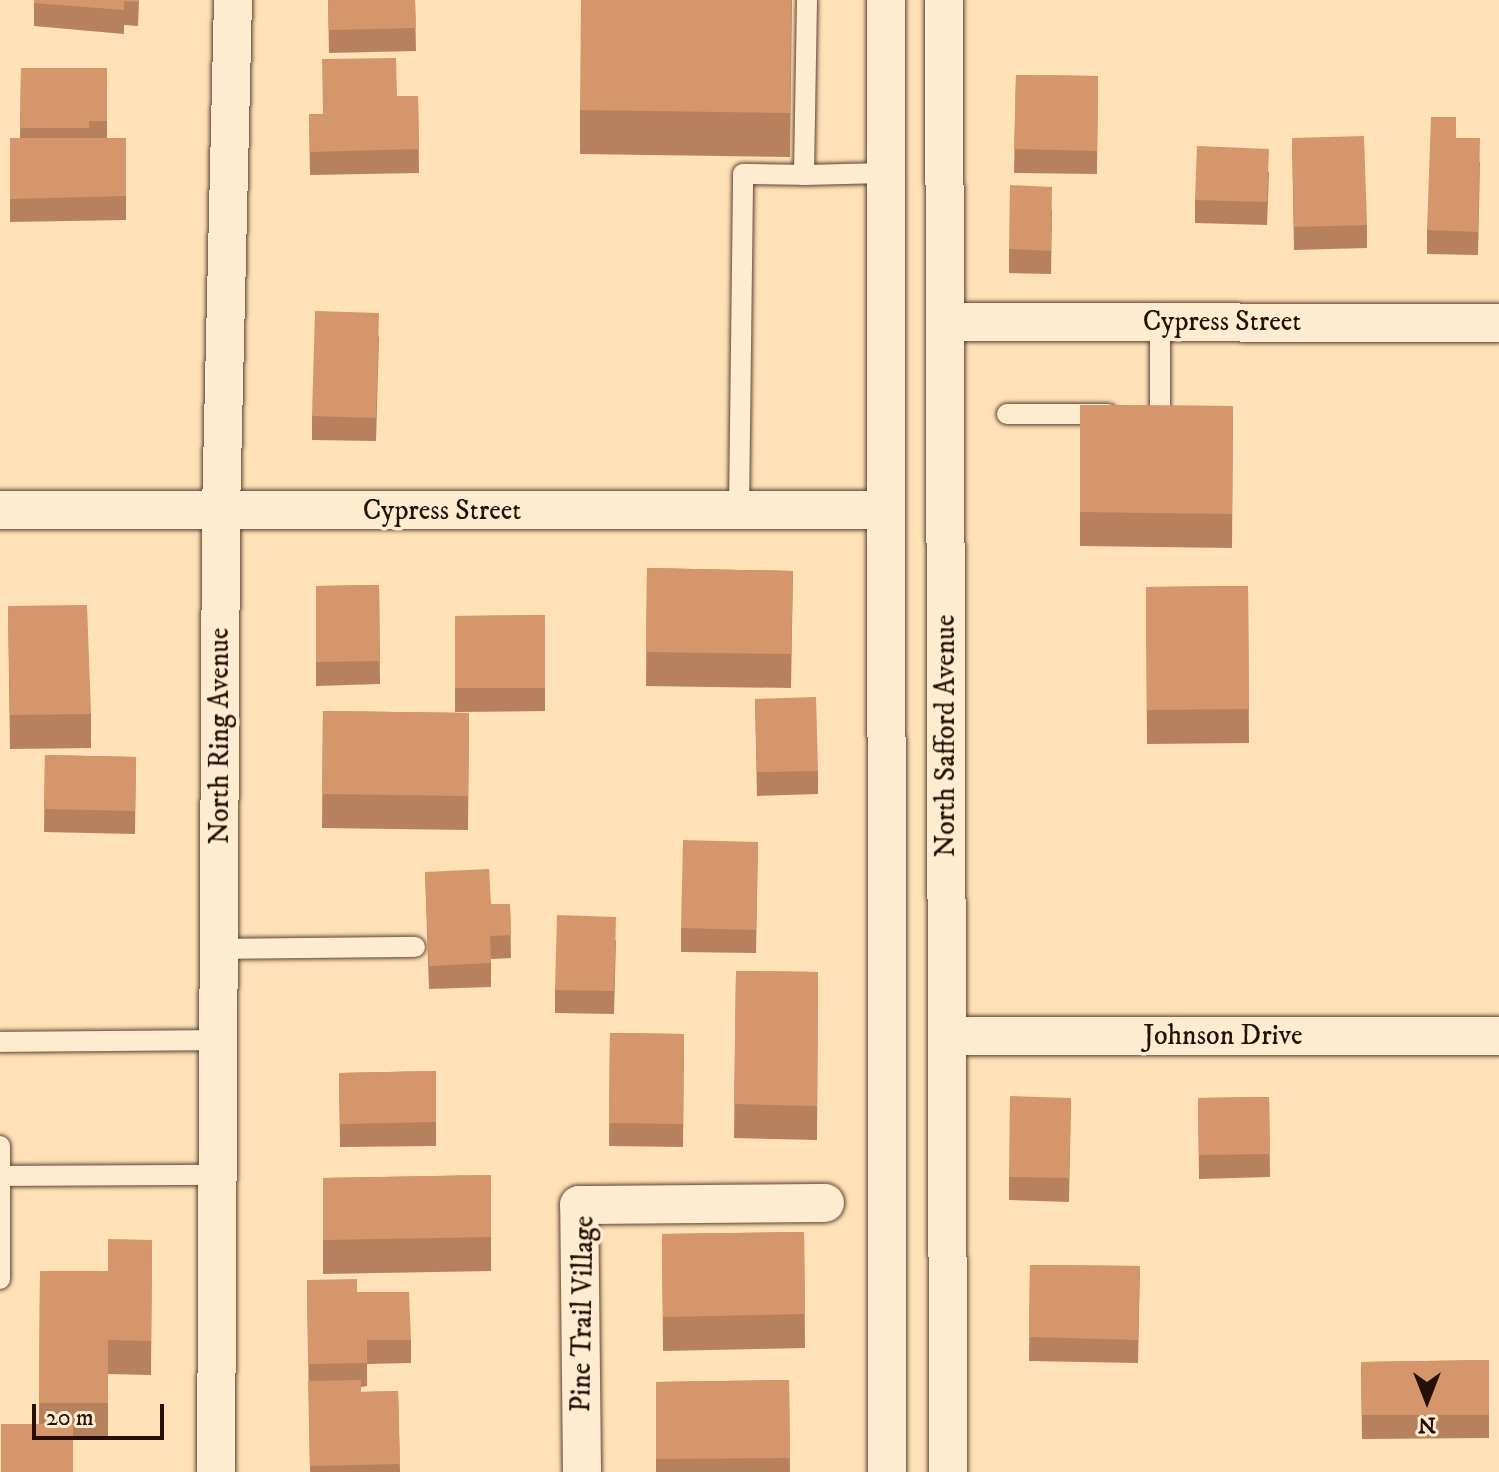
<!DOCTYPE html>
<style>
body{margin:0}
#map{position:relative;width:1499px;height:1472px;overflow:hidden;background:#ffe1b7;font-family:"IM FELL DW Pica",serif}
div>[style]{position:absolute}
.roads{filter:drop-shadow(0 0 2px #5c4432) drop-shadow(0 0 2px #5c4432)}
.service>*{height:20px;margin:-10px;padding:0 10px;transform-origin:10px;border-radius:10px;background:#ffecd0}
.minor>*{height:38px;margin:-19px;padding:0 19px;transform-origin:19px;border-radius:19px;background:#ffecd0}
.wall>*{inset:0;background:#b8815d}
.building>*{inset:0;background:#d6966c}
span{translate:-50% -50%;white-space:nowrap;text-align:center;line-height:1.15;-webkit-text-stroke:7px #ffecd0;paint-order:stroke}
.street-label{font-size:28px;color:#260f06}
.north{position:absolute;left:1387px;top:1360px;width:80px;height:80px;-webkit-text-stroke:6px #ffecd0;paint-order:stroke;rotate:180deg;font-size:22px;font-weight:700;line-height:32px;text-align:center;color:#260f06}
.north::after{content:'';display:block;margin:auto;width:28px;height:36px;background:#260f06;clip-path:polygon(50% 0,100% 100%,50% 72%,0 100%)}
.scale{position:absolute;left:32px;top:1404px;width:132px;height:36px;box-sizing:border-box;border:4px solid #260f06;border-top:0;padding-left:10px;font-size:24px;line-height:28px;white-space:nowrap;color:#260f06;-webkit-text-stroke:6px #ffecd0;paint-order:stroke}
</style>
<div id="map">
<div class="roads">
<div class="service">
<i style="left:807px;top:0;width:175px;rotate:91deg"></i>
<i style="left:804px;top:175px;width:81px;rotate:-1.4deg"></i>
<i style="left:1160px;top:322px;width:92px;rotate:90deg"></i>
<i style="left:1007px;top:414px;width:101px"></i>
<i style="left:739px;top:511px;width:337px;rotate:-89.3deg"></i>
<i style="left:743px;top:174px;width:61px;rotate:0.9deg"></i>
<i style="left:219px;top:949px;width:196px;rotate:-0.6deg"></i>
<i style="left:0;top:1042px;width:218px;rotate:-0.5deg"></i>
<i style="left:0;top:1146px;width:133px;rotate:90deg"></i>
<i style="left:0;top:1176px;width:217px;rotate:-0.3deg"></i>
</div>
<div class="minor">
<i style="left:886px;top:0;width:1472px;rotate:89.96deg"></i>
<i style="left:944px;top:0;width:1472px;rotate:89.84deg"></i>
<i style="left:945px;top:322px;width:554px;rotate:0.1deg"></i>
<i style="left:0;top:510px;width:884px"></i>
<i style="left:947px;top:1036px;width:552px"></i>
<i style="left:216px;top:1472px;width:960px;rotate:-89.7deg"></i>
<i style="left:221px;top:512px;width:512px;rotate:-88.66deg"></i>
<i style="left:582px;top:1472px;width:267px;rotate:-90.6deg"></i>
<i style="left:579px;top:1205px;width:246px;rotate:-0.5deg"></i>
</div>
</div>
<div class="wall">
<i style="clip-path:polygon(34px 0,139px 0,138px 26px,124px 25px,124px 34px,34px 26px)"></i>
<i style="clip-path:polygon(328px 0,415px 0,416px 51px,329px 53px)"></i>
<i style="clip-path:polygon(792px 0,790px 157px,580px 154px,580px 110px)"></i>
<i style="clip-path:polygon(21px 68px,107px 68px,107px 138px,126px 138px,126px 220px,10px 222px,10px 138px,20px 138px)"></i>
<i style="clip-path:polygon(1016px 75px,1098px 76px,1097px 174px,1014px 173px)"></i>
<i style="clip-path:polygon(397px 96px,418px 96px,419px 173px,310px 175px,309px 114px,322px 114px)"></i>
<i style="clip-path:polygon(1292px 138px,1367px 225px,1367px 248px,1294px 250px)"></i>
<i style="clip-path:polygon(1456px 138px,1480px 162px,1478px 255px,1427px 254px,1427px 230px)"></i>
<i style="clip-path:polygon(1269px 172px,1267px 225px,1195px 223px,1195px 200px)"></i>
<i style="clip-path:polygon(1052px 210px,1051px 274px,1009px 273px,1009px 249px)"></i>
<i style="clip-path:polygon(379px 336px,376px 441px,312px 440px,312px 416px)"></i>
<i style="clip-path:polygon(1080px 405px,1233px 406px,1232px 548px,1080px 546px)"></i>
<i style="clip-path:polygon(647px 568px,793px 571px,791px 688px,646px 686px)"></i>
<i style="clip-path:polygon(379px 585px,380px 684px,316px 686px,316px 586px)"></i>
<i style="clip-path:polygon(1248px 586px,1249px 743px,1147px 744px,1146px 587px)"></i>
<i style="clip-path:polygon(8px 606px,91px 714px,91px 748px,10px 749px)"></i>
<i style="clip-path:polygon(545px 615px,545px 711px,455px 712px,455px 616px)"></i>
<i style="clip-path:polygon(755px 699px,818px 771px,818px 794px,757px 796px)"></i>
<i style="clip-path:polygon(323px 711px,469px 713px,468px 830px,322px 828px)"></i>
<i style="clip-path:polygon(45px 755px,136px 757px,135px 834px,44px 832px)"></i>
<i style="clip-path:polygon(758px 842px,756px 953px,681px 952px,681px 928px)"></i>
<i style="clip-path:polygon(425px 872px,491px 904px,510px 904px,511px 958px,491px 959px,491px 987px,429px 989px)"></i>
<i style="clip-path:polygon(616px 940px,614px 1014px,555px 1013px,555px 990px)"></i>
<i style="clip-path:polygon(736px 971px,818px 972px,817px 1140px,734px 1138px)"></i>
<i style="clip-path:polygon(610px 1033px,684px 1034px,683px 1147px,609px 1146px)"></i>
<i style="clip-path:polygon(436px 1071px,436px 1146px,340px 1147px,339px 1073px)"></i>
<i style="clip-path:polygon(1269px 1097px,1270px 1177px,1199px 1179px,1198px 1098px)"></i>
<i style="clip-path:polygon(1071px 1098px,1069px 1202px,1009px 1200px,1009px 1177px)"></i>
<i style="clip-path:polygon(491px 1175px,491px 1271px,323px 1274px,323px 1178px)"></i>
<i style="clip-path:polygon(804px 1232px,805px 1348px,663px 1351px,662px 1234px)"></i>
<i style="clip-path:polygon(152px 1240px,151px 1375px,108px 1374px,108px 1437px,73px 1437px,39px 1424px,40px 1271px,108px 1271px)"></i>
<i style="clip-path:polygon(1030px 1265px,1140px 1266px,1138px 1363px,1029px 1361px)"></i>
<i style="clip-path:polygon(307px 1280px,357px 1292px,411px 1340px,411px 1363px,367px 1364px,367px 1386px,361px 1387px,361px 1392px,398px 1391px,400px 1472px,310px 1472px)"></i>
<i style="clip-path:polygon(1489px 1360px,1489px 1438px,1362px 1439px,1361px 1362px)"></i>
<i style="clip-path:polygon(789px 1380px,790px 1472px,656px 1472px,656px 1382px)"></i>
</div>
<div class="building">
<i style="clip-path:polygon(34px 0,139px 0,138px 2px,124px 1px,124px 10px,34px 3px)"></i>
<i style="clip-path:polygon(328px 0,415px 0,416px 28px,329px 30px)"></i>
<i style="clip-path:polygon(581px 0,791px 0,790px 113px,580px 110px)"></i>
<i style="clip-path:polygon(396px 58px,397px 96px,418px 96px,419px 149px,310px 152px,309px 114px,323px 114px,322px 59px)"></i>
<i style="clip-path:polygon(21px 68px,107px 68px,107px 121px,89px 121px,89px 128px,20px 128px)"></i>
<i style="clip-path:polygon(1016px 75px,1098px 76px,1097px 151px,1014px 149px)"></i>
<i style="clip-path:polygon(1431px 117px,1456px 117px,1456px 138px,1480px 138px,1478px 232px,1427px 230px)"></i>
<i style="clip-path:polygon(1364px 136px,1367px 225px,1294px 227px,1292px 138px)"></i>
<i style="clip-path:polygon(10px 138px,126px 138px,126px 196px,10px 199px)"></i>
<i style="clip-path:polygon(1197px 146px,1269px 149px,1267px 202px,1195px 200px)"></i>
<i style="clip-path:polygon(1010px 185px,1052px 187px,1051px 251px,1009px 249px)"></i>
<i style="clip-path:polygon(315px 311px,379px 313px,376px 418px,312px 416px)"></i>
<i style="clip-path:polygon(1080px 405px,1233px 406px,1232px 514px,1080px 512px)"></i>
<i style="clip-path:polygon(647px 568px,793px 571px,791px 654px,646px 652px)"></i>
<i style="clip-path:polygon(379px 585px,380px 661px,316px 662px,316px 586px)"></i>
<i style="clip-path:polygon(1248px 586px,1249px 709px,1147px 710px,1146px 587px)"></i>
<i style="clip-path:polygon(87px 605px,91px 714px,10px 715px,8px 606px)"></i>
<i style="clip-path:polygon(545px 615px,545px 688px,455px 688px,455px 616px)"></i>
<i style="clip-path:polygon(816px 697px,818px 771px,757px 772px,755px 699px)"></i>
<i style="clip-path:polygon(323px 711px,469px 713px,468px 796px,322px 794px)"></i>
<i style="clip-path:polygon(45px 755px,136px 757px,135px 811px,44px 809px)"></i>
<i style="clip-path:polygon(683px 840px,758px 842px,756px 930px,681px 928px)"></i>
<i style="clip-path:polygon(489px 869px,491px 904px,510px 904px,511px 935px,490px 936px,491px 963px,429px 966px,425px 872px)"></i>
<i style="clip-path:polygon(557px 915px,616px 917px,614px 991px,555px 990px)"></i>
<i style="clip-path:polygon(736px 971px,818px 972px,817px 1106px,734px 1104px)"></i>
<i style="clip-path:polygon(610px 1033px,684px 1034px,683px 1124px,609px 1123px)"></i>
<i style="clip-path:polygon(436px 1071px,436px 1122px,340px 1124px,339px 1073px)"></i>
<i style="clip-path:polygon(1010px 1096px,1071px 1098px,1069px 1178px,1009px 1177px)"></i>
<i style="clip-path:polygon(1269px 1097px,1270px 1154px,1199px 1155px,1198px 1098px)"></i>
<i style="clip-path:polygon(491px 1175px,491px 1237px,323px 1240px,323px 1178px)"></i>
<i style="clip-path:polygon(804px 1232px,805px 1314px,663px 1317px,662px 1234px)"></i>
<i style="clip-path:polygon(108px 1239px,152px 1240px,151px 1341px,108px 1340px,108px 1403px,39px 1403px,40px 1271px,108px 1271px)"></i>
<i style="clip-path:polygon(1030px 1265px,1140px 1266px,1138px 1340px,1029px 1337px)"></i>
<i style="clip-path:polygon(357px 1279px,357px 1292px,409px 1292px,411px 1340px,367px 1340px,367px 1363px,308px 1364px,307px 1280px)"></i>
<i style="clip-path:polygon(1489px 1360px,1489px 1415px,1362px 1415px,1361px 1362px)"></i>
<i style="clip-path:polygon(361px 1380px,361px 1392px,398px 1391px,400px 1464px,310px 1466px,308px 1381px)"></i>
<i style="clip-path:polygon(789px 1380px,790px 1458px,656px 1459px,656px 1382px)"></i>
<i style="clip-path:polygon(1px 1424px,73px 1424px,73px 1472px,1px 1472px)"></i>
</div>
<div class="street-label">
<span style="left:1222px;top:322px">Cypress Street</span>
<span style="left:442px;top:511px">Cypress Street</span>
<span style="left:220px;top:736px;rotate:-90deg">North Ring Avenue</span>
<span style="left:946px;top:736px;rotate:-90deg">North Safford Avenue</span>
<span style="left:1223px;top:1036px">Johnson Drive</span>
<span style="left:583px;top:1314px;rotate:-89deg">Pine Trail Village</span>
</div>
<div class="north">N</div>
<div class="scale">20 m</div>
</div>
